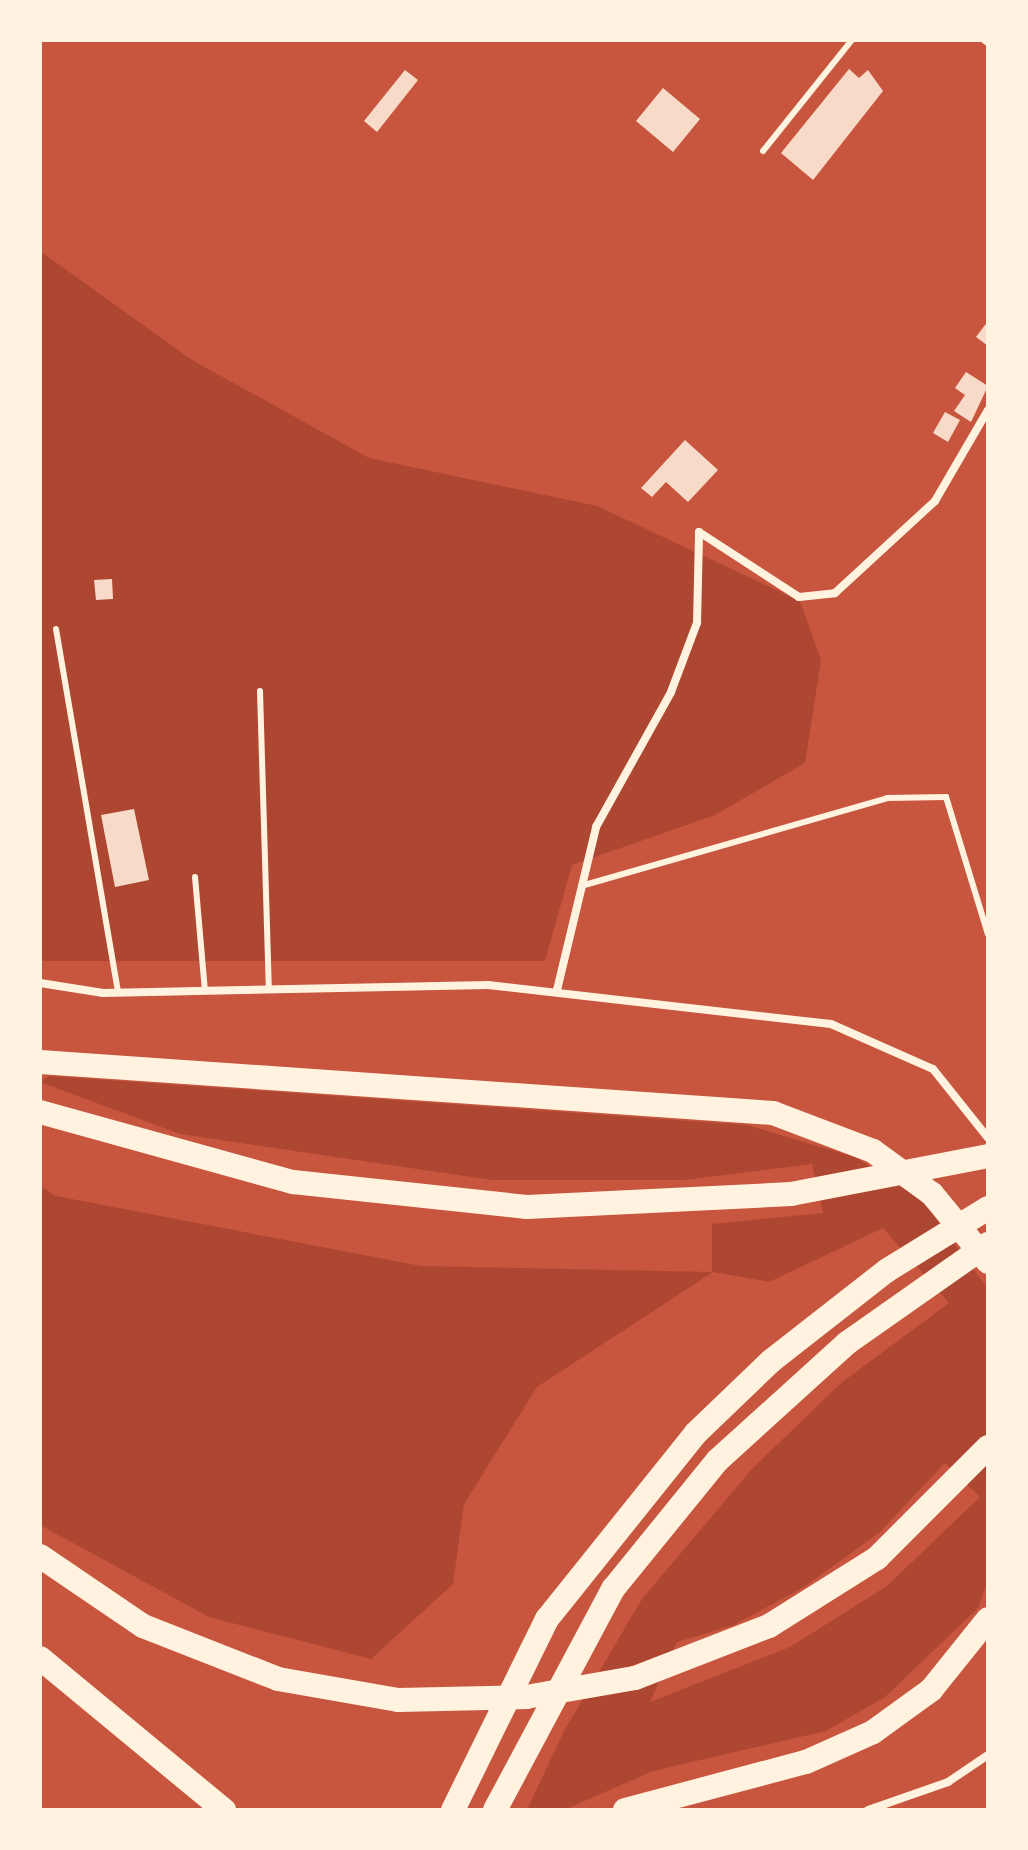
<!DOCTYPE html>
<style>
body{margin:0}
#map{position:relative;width:1028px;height:1850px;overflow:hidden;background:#c8553d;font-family:Lato,sans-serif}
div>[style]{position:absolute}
.green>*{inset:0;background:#ae4732}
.building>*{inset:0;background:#f7dbc8}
.service>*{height:6px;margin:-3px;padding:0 3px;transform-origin:3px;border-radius:3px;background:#fff3e0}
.minor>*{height:8px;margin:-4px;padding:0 4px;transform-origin:4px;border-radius:4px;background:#fff3e0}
.motorway>*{height:24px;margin:-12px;padding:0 12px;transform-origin:12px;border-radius:12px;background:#fff3e0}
span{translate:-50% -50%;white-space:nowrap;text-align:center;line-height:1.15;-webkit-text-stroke:6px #fff3e0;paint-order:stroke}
.frame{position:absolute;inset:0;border:42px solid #fff3e0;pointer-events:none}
</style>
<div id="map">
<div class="green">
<i style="clip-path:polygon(40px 251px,192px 360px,369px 458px,597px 506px,800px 601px,821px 660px,805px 763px,715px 815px,572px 865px,545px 961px,40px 961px)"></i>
<i style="clip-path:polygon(evenodd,50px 1076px,747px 1125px,855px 1157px,923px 1201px,988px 1289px,988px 1580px,978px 1608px,885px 1697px,826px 1731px,653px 1771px,564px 1810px,527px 1810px,564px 1731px,642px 1599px,752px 1469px,841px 1383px,949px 1303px,883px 1228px,769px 1282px,713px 1272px,537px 1387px,464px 1504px,453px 1584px,371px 1659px,209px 1617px,40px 1525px,40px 1186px,56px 1196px,421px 1266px,712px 1272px,712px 1224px,823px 1213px,812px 1164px,684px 1180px,492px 1180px,180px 1134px,40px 1082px,50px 1076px,945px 1463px,980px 1497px,887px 1586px,790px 1647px,650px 1702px,677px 1642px,734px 1625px,804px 1587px,880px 1532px,945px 1463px)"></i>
</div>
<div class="building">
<i style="clip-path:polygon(849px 69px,859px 78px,868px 70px,883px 91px,813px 180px,781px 153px)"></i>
<i style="clip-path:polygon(405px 70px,418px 80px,377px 132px,364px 121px)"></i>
<i style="clip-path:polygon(663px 88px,700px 119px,673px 152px,636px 121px)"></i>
<i style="clip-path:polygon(988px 321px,988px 346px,976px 337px)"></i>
<i style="clip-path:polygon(966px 372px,988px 386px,971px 422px,954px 411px,965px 395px,955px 388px)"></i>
<i style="clip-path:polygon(945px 412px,960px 420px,948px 442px,933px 433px)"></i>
<i style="clip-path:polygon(685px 440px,718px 470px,688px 502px,666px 482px,652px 497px,641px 488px)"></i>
<i style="clip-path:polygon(112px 579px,113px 599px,96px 600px,94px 580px)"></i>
<i style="clip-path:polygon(134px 809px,149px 880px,115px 887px,101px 815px)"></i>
</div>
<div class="service">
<i style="left:763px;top:151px;width:142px;rotate:-51.3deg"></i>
<i style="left:56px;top:629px;width:369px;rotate:80.3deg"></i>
<i style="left:260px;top:691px;width:299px;rotate:88.3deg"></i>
<i style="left:195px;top:877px;width:114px;rotate:85deg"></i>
<i style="left:581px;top:886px;width:318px;rotate:-16deg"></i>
<i style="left:887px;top:798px;width:59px;rotate:-1deg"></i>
<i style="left:946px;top:797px;width:143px;rotate:73deg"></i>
</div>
<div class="minor">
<i style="left:985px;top:40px;width:4px;rotate:34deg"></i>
<i style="left:699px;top:532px;width:119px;rotate:33deg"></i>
<i style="left:799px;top:597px;width:36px;rotate:-6deg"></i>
<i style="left:835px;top:593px;width:136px;rotate:-42.6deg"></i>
<i style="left:935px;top:501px;width:105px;rotate:-59.8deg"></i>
<i style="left:40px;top:983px;width:64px;rotate:9deg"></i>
<i style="left:103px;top:993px;width:385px;rotate:-1.2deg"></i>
<i style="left:488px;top:985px;width:345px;rotate:6.5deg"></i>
<i style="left:831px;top:1024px;width:111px;rotate:23.8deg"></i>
<i style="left:933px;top:1069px;width:88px;rotate:51.4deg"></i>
<i style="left:557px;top:990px;width:168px;rotate:-76.5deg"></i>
<i style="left:596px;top:827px;width:154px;rotate:-60.9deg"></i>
<i style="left:671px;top:692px;width:74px;rotate:-69.4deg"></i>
<i style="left:697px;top:623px;width:91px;rotate:-88.7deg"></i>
<i style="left:868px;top:1810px;width:85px;rotate:-19.3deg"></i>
<i style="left:948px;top:1782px;width:48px;rotate:-34deg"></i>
</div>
<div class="motorway">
<i style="left:40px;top:1062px;width:735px;rotate:3.98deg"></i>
<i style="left:773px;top:1113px;width:107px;rotate:20.8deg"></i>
<i style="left:873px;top:1151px;width:73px;rotate:36.1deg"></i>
<i style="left:932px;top:1194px;width:88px;rotate:50.5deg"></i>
<i style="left:40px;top:1112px;width:263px;rotate:15.5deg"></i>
<i style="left:293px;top:1182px;width:235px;rotate:6.1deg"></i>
<i style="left:527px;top:1207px;width:264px;rotate:-2.8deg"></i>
<i style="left:791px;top:1194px;width:201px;rotate:-10.9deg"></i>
<i style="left:40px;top:1556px;width:125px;rotate:34.2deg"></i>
<i style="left:143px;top:1626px;width:145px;rotate:21.4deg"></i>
<i style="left:278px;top:1679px;width:122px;rotate:9.9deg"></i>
<i style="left:398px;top:1700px;width:128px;rotate:-1.3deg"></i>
<i style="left:526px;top:1697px;width:111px;rotate:-9.9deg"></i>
<i style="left:635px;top:1678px;width:144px;rotate:-21.2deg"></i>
<i style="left:769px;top:1626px;width:128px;rotate:-32.2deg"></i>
<i style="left:877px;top:1558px;width:157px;rotate:-45deg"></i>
<i style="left:40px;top:1658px;width:239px;rotate:39.6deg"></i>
<i style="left:453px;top:1810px;width:213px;rotate:-63.8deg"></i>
<i style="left:547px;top:1619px;width:238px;rotate:-51.3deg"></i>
<i style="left:696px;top:1433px;width:104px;rotate:-43.8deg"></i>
<i style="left:771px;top:1361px;width:146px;rotate:-38deg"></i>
<i style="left:886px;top:1271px;width:120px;rotate:-31.7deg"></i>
<i style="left:495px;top:1810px;width:251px;rotate:-61.9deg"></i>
<i style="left:613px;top:1589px;width:166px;rotate:-50.9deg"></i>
<i style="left:718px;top:1460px;width:174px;rotate:-42.2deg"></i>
<i style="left:847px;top:1343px;width:172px;rotate:-35.1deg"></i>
<i style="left:625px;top:1810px;width:187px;rotate:-14.9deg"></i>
<i style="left:806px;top:1762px;width:73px;rotate:-24.1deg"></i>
<i style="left:873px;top:1732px;width:72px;rotate:-35.9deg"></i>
<i style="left:931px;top:1690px;width:91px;rotate:-51.2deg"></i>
</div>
<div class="frame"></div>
</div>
